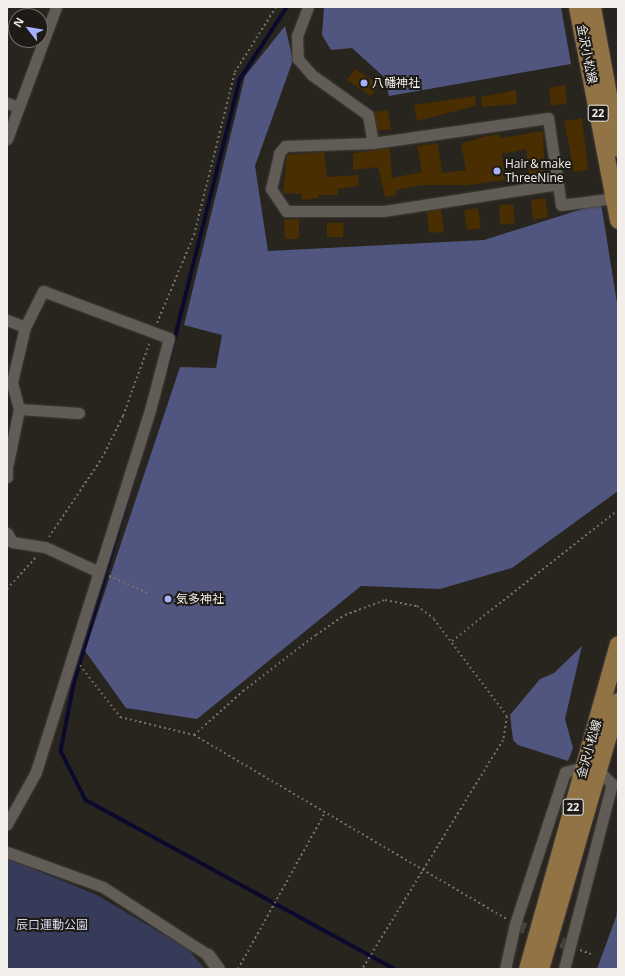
<!DOCTYPE html>
<meta charset="utf-8">
<style>
body{margin:0}
#map{position:relative;width:625px;height:976px;overflow:hidden;background:#28241e;font-family:"Open Sans","Noto Sans JP",sans-serif}
div>[style]{position:absolute}
.green>*{inset:0;background:#373b5a}
.forest>*{inset:0;background:#50567f}
.stream>*{height:3.5px;margin:-1.75px;padding:0 1.75px;transform-origin:1.75px;border-radius:1.75px;background:#0b0a2d}
.building>*{inset:0;background:#482e01}
.minor-tunnel>*{height:11px;margin-top:-5.5px;transform-origin:0;background:repeating-linear-gradient(90deg,#46423d 0 11px,transparent 0 16.5px)}
.path>*{height:2px;margin-top:-1px;transform-origin:0;background:repeating-linear-gradient(90deg,#73706b 0 2px,transparent 0 5px)}
.roads{filter:drop-shadow(0 0 1px #423e3a) drop-shadow(0 0 1px #423e3a)}
.minor>*{height:11px;margin:-5.5px;padding:0 5.5px;transform-origin:5.5px;border-radius:5.5px;background:#615c56}
.tertiary>*{height:13px;margin:-6.5px;padding:0 6.5px;transform-origin:6.5px;border-radius:6.5px;background:#615c56}
.primary>*{height:17px;margin:-8.5px;padding:0 8.5px;transform-origin:8.5px;border-radius:8.5px;background:#917346}
.dots>*{width:11px;height:11px;translate:-50% -50%;box-sizing:border-box;border:2px solid #1e1a15;border-radius:50%}
span{translate:-50% -50%;white-space:nowrap;text-align:center;line-height:1.15;-webkit-text-stroke:4px #1e1a15;paint-order:stroke}
.shield-label span{padding:1px 3px;background:#1e1a15;border:1px solid;border-radius:3px;-webkit-text-stroke-width:0}
.shield-label{font-size:11px;color:#f1eeeb;font-weight:700}
.street-label{font-size:12px;color:#f1eeeb}
.poi-label{font-size:12px;color:#f1eeeb}
.left{translate:0 -50%;text-align:left}
.park-label{font-size:12px;color:#d5daf7}
.frame{position:absolute;inset:0;border:8px solid #f1eeeb;pointer-events:none}
.north{position:absolute;left:8px;top:8px;width:40px;height:40px;box-sizing:border-box;background:#1e1a15;border:1px solid #726f6b;border-radius:50%;rotate:301deg;font-size:11px;font-weight:700;line-height:16px;text-align:center;color:#f1eeeb}
.north::after{content:'';display:block;margin:auto;width:14px;height:18px;background:#a7b1fc;clip-path:polygon(50% 0,100% 100%,50% 72%,0 100%)}
</style>
<div id="map">
<div class="green">
<i style="clip-path:polygon(7px 858px,97px 895px,188px 949px,205px 969px,7px 969px)"></i>
</div>
<div class="forest">
<i style="clip-path:polygon(324px 7px,561px 7px,571px 64px,389px 96px,384px 77px,352px 48px,331px 50px,322px 35px)"></i>
<i style="clip-path:polygon(285px 26px,293px 60px,255px 166px,268px 251px,484px 240px,601px 203px,618px 309px,618px 491px,512px 568px,440px 589px,361px 586px,197px 719px,126px 708px,85px 651px,180px 367px,216px 368px,222px 335px,184px 325px,245px 76px)"></i>
<i style="clip-path:polygon(582px 646px,565px 719px,573px 748px,568px 761px,518px 745px,513px 740px,510px 715px,540px 679px,554px 673px)"></i>
<i style="clip-path:polygon(618px 905px,618px 969px,597px 969px,616px 917px)"></i>
</div>
<div class="stream">
<i style="left:167px;top:369px;width:299px;rotate:-75.9deg"></i>
<i style="left:240px;top:79px;width:86px;rotate:-56.9deg"></i>
<i style="left:137px;top:469px;width:225px;rotate:106.3deg"></i>
<i style="left:74px;top:685px;width:67px;rotate:101.1deg"></i>
<i style="left:61px;top:751px;width:55px;rotate:63deg"></i>
<i style="left:86px;top:800px;width:352px;rotate:28.7deg"></i>
</div>
<div class="building">
<i style="clip-path:polygon(355px 69px,379px 85px,371px 96px,347px 80px)"></i>
<i style="clip-path:polygon(565px 85px,567px 103px,551px 106px,549px 88px)"></i>
<i style="clip-path:polygon(516px 90px,517px 104px,482px 107px,481px 97px)"></i>
<i style="clip-path:polygon(475px 96px,476px 106px,417px 121px,414px 105px)"></i>
<i style="clip-path:polygon(388px 110px,391px 129px,378px 131px,374px 112px)"></i>
<i style="clip-path:polygon(582px 118px,588px 170px,574px 172px,564px 121px)"></i>
<i style="clip-path:polygon(543px 131px,545px 177px,530px 178px,526px 149px,502px 154px,505px 180px,469px 185px,423px 185px,396px 190px,397px 195px,385px 197px,378px 167px,353px 170px,353px 153px,390px 148px,392px 178px,422px 172px,417px 146px,438px 143px,442px 173px,466px 170px,461px 144px,486px 136px,500px 134px,500px 138px)"></i>
<i style="clip-path:polygon(324px 152px,327px 177px,358px 175px,359px 186px,338px 189px,338px 195px,318px 195px,318px 198px,302px 200px,302px 194px,283px 193px,287px 155px)"></i>
<i style="clip-path:polygon(545px 198px,548px 217px,533px 220px,531px 200px)"></i>
<i style="clip-path:polygon(513px 204px,515px 223px,500px 225px,499px 205px)"></i>
<i style="clip-path:polygon(478px 208px,481px 228px,467px 230px,464px 210px)"></i>
<i style="clip-path:polygon(441px 209px,444px 232px,429px 233px,427px 211px)"></i>
<i style="clip-path:polygon(299px 219px,299px 239px,285px 239px,284px 220px)"></i>
<i style="clip-path:polygon(327px 223px,344px 223px,343px 237px,327px 237px)"></i>
</div>
<div class="minor-tunnel">
<i style="left:515px;top:924px;width:60px;rotate:21.4deg"></i>
</div>
<div class="path">
<i style="left:157px;top:323px;width:95px;rotate:-67.2deg"></i>
<i style="left:194px;top:235px;width:168px;rotate:-75.9deg"></i>
<i style="left:235px;top:72px;width:77px;rotate:-57.8deg"></i>
<i style="left:49px;top:537px;width:95px;rotate:-56.1deg"></i>
<i style="left:102px;top:458px;width:47px;rotate:-63.4deg"></i>
<i style="left:123px;top:416px;width:79px;rotate:-70deg"></i>
<i style="left:109px;top:576px;width:45px;rotate:23.7deg"></i>
<i style="left:7px;top:589px;width:45px;rotate:-47.7deg"></i>
<i style="left:452px;top:641px;width:211px;rotate:-38.3deg"></i>
<i style="left:80px;top:665px;width:66px;rotate:52.4deg"></i>
<i style="left:120px;top:717px;width:76px;rotate:13.7deg"></i>
<i style="left:194px;top:735px;width:362px;rotate:30.5deg"></i>
<i style="left:194px;top:735px;width:66px;rotate:-41.9deg"></i>
<i style="left:243px;top:691px;width:92px;rotate:-37.5deg"></i>
<i style="left:316px;top:635px;width:35px;rotate:-35deg"></i>
<i style="left:345px;top:615px;width:43px;rotate:-20.6deg"></i>
<i style="left:385px;top:600px;width:33px;rotate:11deg"></i>
<i style="left:417px;top:606px;width:21px;rotate:37deg"></i>
<i style="left:434px;top:619px;width:121px;rotate:53deg"></i>
<i style="left:507px;top:716px;width:24px;rotate:99deg"></i>
<i style="left:503px;top:740px;width:269px;rotate:121.6deg"></i>
<i style="left:580px;top:950px;width:15px;rotate:20deg"></i>
<i style="left:238px;top:969px;width:179px;rotate:-60.9deg"></i>
</div>
<div class="roads">
<div class="minor">
<i style="left:308px;top:7px;width:31px;rotate:111deg"></i>
<i style="left:297px;top:36px;width:23px;rotate:88deg"></i>
<i style="left:298px;top:59px;width:21px;rotate:49deg"></i>
<i style="left:312px;top:75px;width:69px;rotate:35.5deg"></i>
<i style="left:368px;top:115px;width:28px;rotate:80deg"></i>
<i style="left:7px;top:103px;width:12px;rotate:20deg"></i>
<i style="left:7px;top:139px;width:141px;rotate:-69.6deg"></i>
<i style="left:558px;top:184px;width:177px;rotate:171.2deg"></i>
<i style="left:383px;top:211px;width:97px;rotate:180deg"></i>
<i style="left:286px;top:211px;width:27px;rotate:-124deg"></i>
<i style="left:271px;top:189px;width:37px;rotate:-77deg"></i>
<i style="left:279px;top:153px;width:9px;rotate:-49deg"></i>
<i style="left:285px;top:146px;width:88px;rotate:-2deg"></i>
<i style="left:373px;top:143px;width:177px;rotate:-8.1deg"></i>
<i style="left:548px;top:118px;width:67px;rotate:81.4deg"></i>
<i style="left:558px;top:184px;width:21px;rotate:82deg"></i>
<i style="left:561px;top:205px;width:53px;rotate:-7.5deg"></i>
<i style="left:7px;top:320px;width:19px;rotate:21deg"></i>
<i style="left:25px;top:327px;width:40px;rotate:-63.4deg"></i>
<i style="left:43px;top:291px;width:134px;rotate:20.5deg"></i>
<i style="left:169px;top:338px;width:74px;rotate:104.8deg"></i>
<i style="left:150px;top:410px;width:380px;rotate:107.5deg"></i>
<i style="left:36px;top:772px;width:60px;rotate:119.1deg"></i>
<i style="left:19px;top:409px;width:60px;rotate:3.8deg"></i>
<i style="left:7px;top:463px;width:14px;rotate:90deg"></i>
<i style="left:8px;top:463px;width:55px;rotate:-78.5deg"></i>
<i style="left:19px;top:409px;width:28px;rotate:-105deg"></i>
<i style="left:12px;top:382px;width:57px;rotate:-76.7deg"></i>
<i style="left:7px;top:533px;width:10px;rotate:61deg"></i>
<i style="left:12px;top:542px;width:33px;rotate:9deg"></i>
<i style="left:45px;top:547px;width:57px;rotate:24.8deg"></i>
<i style="left:7px;top:852px;width:102px;rotate:20deg"></i>
<i style="left:103px;top:887px;width:125px;rotate:32.9deg"></i>
<i style="left:505px;top:969px;width:46px;rotate:-77.5deg"></i>
<i style="left:515px;top:924px;width:160px;rotate:-71.8deg"></i>
<i style="left:565px;top:772px;width:20px;rotate:-15deg"></i>
<i style="left:564px;top:969px;width:191px;rotate:-75.5deg"></i>
<i style="left:612px;top:784px;width:20px;rotate:-135deg"></i>
</div>
<div class="tertiary">
<i style="left:208px;top:955px;width:17px;rotate:54deg"></i>
</div>
<div class="primary">
<i style="left:577px;top:7px;width:217px;rotate:79.1deg"></i>
<i style="left:592px;top:7px;width:143px;rotate:79.6deg"></i>
<i style="left:527px;top:969px;width:337px;rotate:-74.4deg"></i>
<i style="left:540px;top:969px;width:279px;rotate:-73.8deg"></i>
</div>
</div>
<div class="dots">
<i style="left:364px;top:83px;background:#a7b1fc"></i>
<i style="left:497px;top:171px;background:#a7b1fc"></i>
<i style="left:168px;top:599px;background:#a7b1fc"></i>
</div>
<div class="shield-label">
<span style="left:598px;top:113px">22</span>
<span style="left:573px;top:807px">22</span>
</div>
<div class="street-label">
<span style="left:587px;top:54px;rotate:79deg">金沢小松線</span>
<span style="left:589px;top:749px;rotate:-74deg">金沢小松線</span>
</div>
<div class="poi-label">
<span class="left" style="left:372px;top:83px">八幡神社</span>
<span class="left" style="left:505px;top:171px">Hair＆make<br>ThreeNine</span>
<span class="left" style="left:176px;top:599px">気多神社</span>
</div>
<div class="park-label">
<span style="left:52px;top:925px">辰口運動公園</span>
</div>
<div class="frame"></div>
<div class="north">N</div>
</div>
